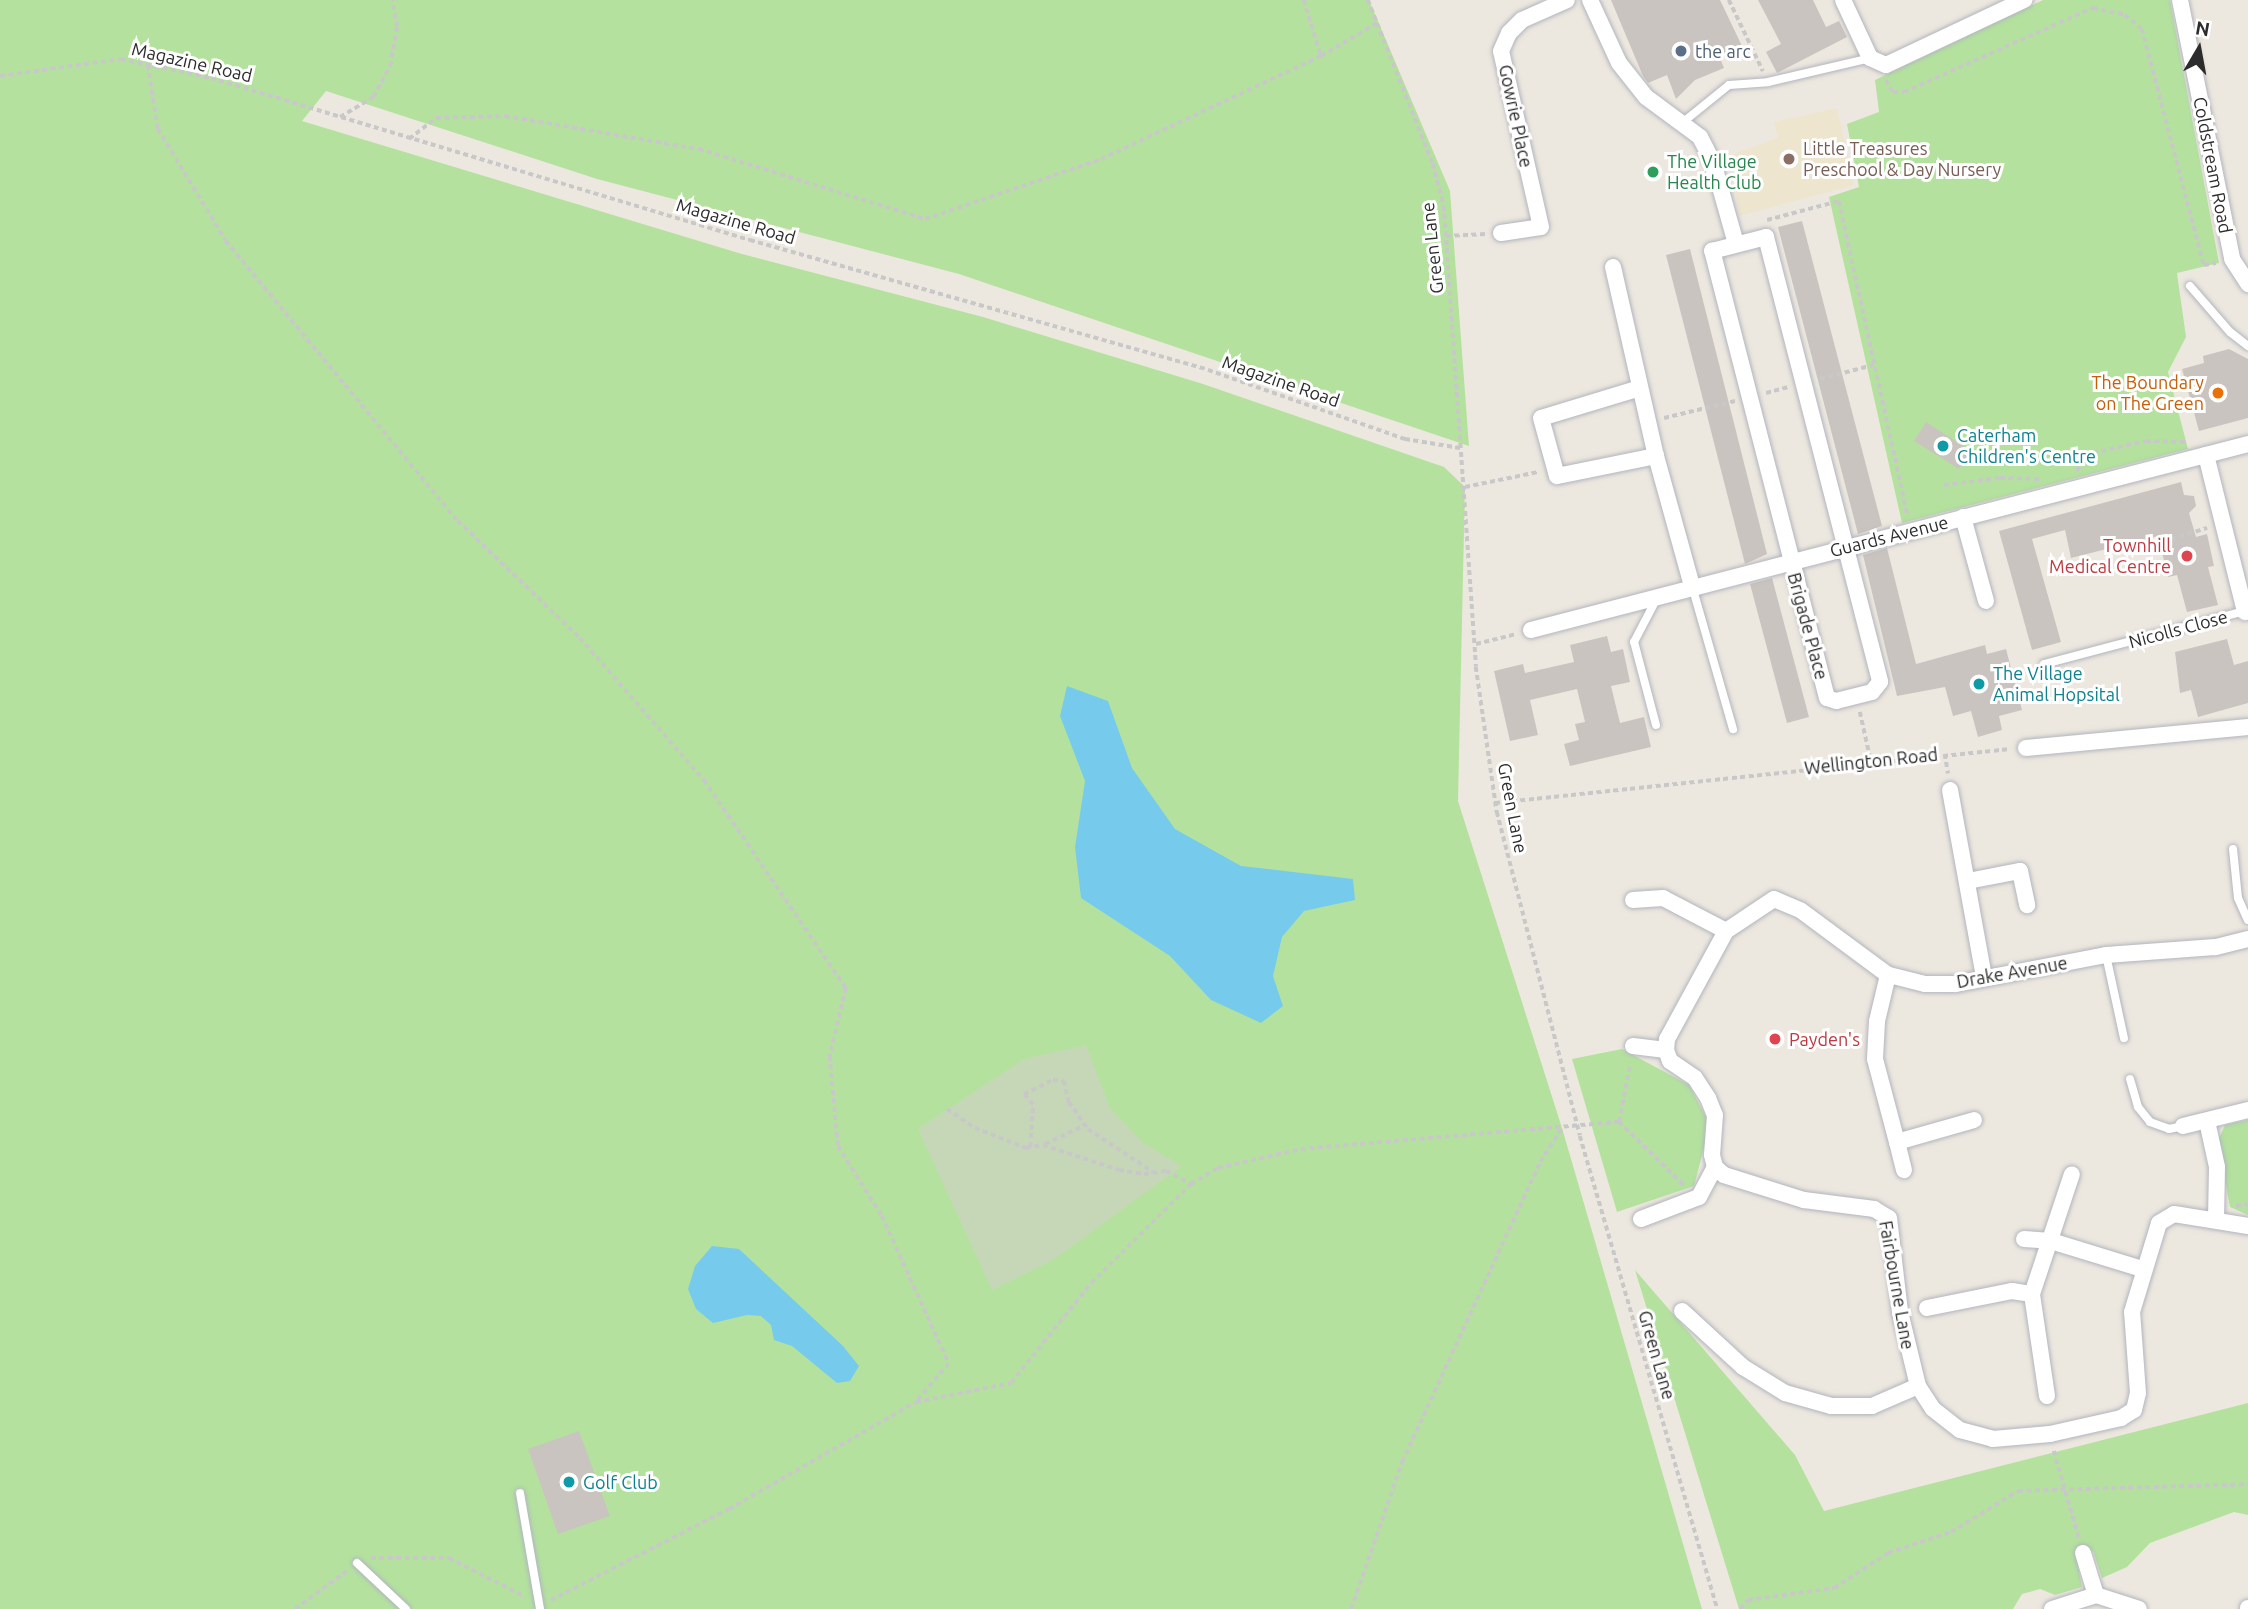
<!DOCTYPE html>
<style>
body{margin:0}
#map{position:relative;width:2248px;height:1609px;overflow:hidden;background:#ede8df;font-family:Ubuntu,sans-serif}
div>[style]{position:absolute}
.education>*{inset:0;background:#eee5cf}
.green>*{inset:0;background:#b4e29e}
.cemetery>*{inset:0;background:#c6d7b7}
.water>*{inset:0;background:#76cbec}
.building>*{inset:0;background:#c9c4bf}
.path>*{height:3.5px;margin-top:-1.75px;transform-origin:0;background:repeating-linear-gradient(90deg,#c8c8c8 0 5px,transparent 0 8.5px)}
.roads{filter:drop-shadow(0 0 2px #b2b5bf) drop-shadow(0 0 2px #b2b5bf)}
.lane>*{height:8px;margin:-4px;padding:0 4px;transform-origin:4px;border-radius:4px;background:#fff}
.street>*{height:16px;margin:-8px;padding:0 8px;transform-origin:8px;border-radius:8px;background:#fff}
.dots>*{width:19px;height:19px;translate:-50% -50%;box-sizing:border-box;border:4px solid #fff;border-radius:50%}
span{translate:-50% -50%;white-space:nowrap;text-align:center;line-height:1.15;-webkit-text-stroke:6px #fff;paint-order:stroke}
.service-label{font-size:18px;color:#4e5e75}
.left{translate:0 -50%;text-align:left}
.street-label{font-size:18px;color:#2c2c2c}
.education-label{font-size:18px;color:#785e54}
.leisure-label{font-size:18px;color:#27864d}
.food-label{font-size:18px;color:#c56008}
.right{translate:-100% -50%;text-align:right}
.culture-label{font-size:18px;color:#0d838f}
.health-label{font-size:18px;color:#be3a42}
.north{position:absolute;left:2164px;top:14px;width:70px;height:70px;-webkit-text-stroke:5px #fff;paint-order:stroke;rotate:10deg;font-size:19px;font-weight:700;line-height:28px;text-align:center;color:#2c2c2c}
.north::after{content:'';display:block;margin:auto;width:24px;height:32px;background:#2c2c2c;clip-path:polygon(50% 0,100% 100%,50% 72%,0 100%)}
</style>
<div id="map">
<div class="education">
<i style="clip-path:polygon(1837px 108px,1854px 185px,1739px 216px,1731px 155px,1778px 138px,1774px 122px)"></i>
</div>
<div class="green">
<i style="clip-path:polygon(0 0,1369px 0,1450px 191px,1469px 446px,959px 274px,597px 179px,326px 91px,302px 121px,742px 254px,983px 317px,1203px 384px,1444px 467px,1465px 487px,1458px 801px,1562px 1128px,1702px 1609px,0 1609px)"></i>
<i style="clip-path:polygon(2043px 0,2170px 0,2219px 263px,2177px 273px,2186px 337px,2168px 372px,2188px 449px,1902px 523px,1829px 197px,1859px 187px,1847px 124px,1879px 112px,1875px 80px)"></i>
<i style="clip-path:polygon(1622px 1049px,1689px 1085px,1707px 1119px,1707px 1136px,1694px 1186px,1617px 1212px,1572px 1059px)"></i>
<i style="clip-path:polygon(2248px 1120px,2248px 1215px,2230px 1207px,2218px 1141px,2225px 1125px)"></i>
<i style="clip-path:polygon(1635px 1270px,1795px 1455px,1824px 1511px,2248px 1403px,2248px 1515px,2234px 1512px,2150px 1543px,2127px 1567px,2102px 1578px,2093px 1551px,2076px 1555px,2082px 1587px,2055px 1595px,2040px 1589px,2022px 1594px,2013px 1609px,1739px 1609px)"></i>
</div>
<div class="cemetery">
<i style="clip-path:polygon(1086px 1045px,1110px 1108px,1143px 1143px,1182px 1166px,1053px 1260px,992px 1290px,918px 1129px,1024px 1059px)"></i>
</div>
<div class="water">
<i style="clip-path:polygon(1067px 686px,1108px 701px,1132px 768px,1175px 829px,1241px 866px,1353px 879px,1355px 900px,1304px 911px,1282px 937px,1273px 976px,1283px 1006px,1261px 1023px,1211px 1000px,1170px 956px,1081px 898px,1075px 847px,1085px 781px,1060px 716px)"></i>
<i style="clip-path:polygon(712px 1246px,739px 1249px,843px 1346px,859px 1366px,850px 1381px,837px 1383px,792px 1346px,774px 1340px,771px 1325px,761px 1316px,747px 1315px,713px 1323px,696px 1309px,688px 1289px,695px 1266px)"></i>
</div>
<div class="building">
<i style="clip-path:polygon(1611px 0,1720px 0,1742px 46px,1719px 56px,1724px 68px,1695px 80px,1676px 99px,1667px 75px,1648px 83px,1643px 76px)"></i>
<i style="clip-path:polygon(1758px 0,1813px 0,1826px 27px,1839px 21px,1847px 37px,1777px 73px,1766px 52px,1781px 44px)"></i>
<i style="clip-path:polygon(1802px 221px,1882px 526px,1858px 534px,1778px 227px)"></i>
<i style="clip-path:polygon(1690px 249px,1767px 554px,1745px 564px,1666px 255px)"></i>
<i style="clip-path:polygon(2229px 349px,2248px 359px,2248px 418px,2199px 431px,2182px 369px,2204px 363px,2203px 356px)"></i>
<i style="clip-path:polygon(1926px 422px,1971px 451px,1959px 469px,1914px 441px)"></i>
<i style="clip-path:polygon(2181px 482px,2184px 495px,2194px 496px,2196px 506px,2189px 513px,2196px 537px,2207px 534px,2214px 566px,2208px 567px,2218px 605px,2187px 612px,2177px 575px,2168px 577px,2158px 536px,2071px 558px,2065px 530px,2032px 539px,2061px 642px,2032px 650px,1999px 531px)"></i>
<i style="clip-path:polygon(1887px 548px,1916px 664px,1985px 645px,1987px 654px,2006px 649px,2022px 710px,1999px 716px,2002px 730px,1978px 737px,1971px 711px,1953px 716px,1945px 687px,1897px 696px,1863px 555px)"></i>
<i style="clip-path:polygon(1772px 578px,1809px 717px,1787px 723px,1750px 584px)"></i>
<i style="clip-path:polygon(1607px 636px,1611px 652px,1623px 649px,1630px 682px,1611px 686px,1620px 723px,1644px 717px,1651px 747px,1570px 766px,1564px 744px,1579px 740px,1575px 724px,1585px 722px,1577px 689px,1530px 700px,1538px 735px,1510px 741px,1494px 671px,1523px 664px,1525px 673px,1574px 662px,1570px 645px)"></i>
<i style="clip-path:polygon(2227px 639px,2234px 665px,2248px 661px,2248px 703px,2198px 717px,2191px 690px,2180px 693px,2175px 652px)"></i>
<i style="clip-path:polygon(579px 1431px,610px 1516px,558px 1534px,528px 1449px)"></i>
</div>
<div class="path">
<i style="left:1304px;top:0;width:59px;rotate:73.1deg"></i>
<i style="left:1368px;top:0;width:176px;rotate:68.4deg"></i>
<i style="left:1433px;top:164px;width:43px;rotate:75.3deg"></i>
<i style="left:1444px;top:206px;width:462px;rotate:86deg"></i>
<i style="left:1476px;top:667px;width:147px;rotate:81.8deg"></i>
<i style="left:1497px;top:812px;width:334px;rotate:75.6deg"></i>
<i style="left:1580px;top:1136px;width:492px;rotate:73.8deg"></i>
<i style="left:1729px;top:0;width:79px;rotate:64.4deg"></i>
<i style="left:148px;top:65px;width:65px;rotate:81.1deg"></i>
<i style="left:158px;top:129px;width:131px;rotate:58.7deg"></i>
<i style="left:226px;top:241px;width:364px;rotate:50.4deg"></i>
<i style="left:458px;top:521px;width:169px;rotate:43.8deg"></i>
<i style="left:580px;top:638px;width:189px;rotate:48.9deg"></i>
<i style="left:704px;top:780px;width:252px;rotate:55.7deg"></i>
<i style="left:846px;top:988px;width:70px;rotate:103.2deg"></i>
<i style="left:830px;top:1056px;width:90px;rotate:84.9deg"></i>
<i style="left:838px;top:1146px;width:83px;rotate:57.8deg"></i>
<i style="left:882px;top:1216px;width:162px;rotate:65.6deg"></i>
<i style="left:949px;top:1364px;width:50px;rotate:131deg"></i>
<i style="left:0;top:76px;width:122px;rotate:-8deg"></i>
<i style="left:121px;top:59px;width:92px;rotate:11.9deg"></i>
<i style="left:211px;top:78px;width:563px;rotate:16.73deg"></i>
<i style="left:750px;top:240px;width:476px;rotate:15.8deg"></i>
<i style="left:1208px;top:370px;width:209px;rotate:19.3deg"></i>
<i style="left:1405px;top:439px;width:56px;rotate:9.3deg"></i>
<i style="left:1886px;top:80px;width:14px;rotate:60deg"></i>
<i style="left:1893px;top:92px;width:11px"></i>
<i style="left:1904px;top:92px;width:207px;rotate:-24deg"></i>
<i style="left:2093px;top:8px;width:33px;rotate:12deg"></i>
<i style="left:2125px;top:15px;width:22px;rotate:39deg"></i>
<i style="left:2142px;top:29px;width:244px;rotate:75.3deg"></i>
<i style="left:2204px;top:265px;width:12px;rotate:-9deg"></i>
<i style="left:340px;top:117px;width:39px;rotate:-31deg"></i>
<i style="left:373px;top:97px;width:35px;rotate:-61deg"></i>
<i style="left:390px;top:66px;width:40px;rotate:-80deg"></i>
<i style="left:397px;top:27px;width:27px;rotate:-100deg"></i>
<i style="left:409px;top:139px;width:34px;rotate:-38deg"></i>
<i style="left:436px;top:118px;width:69px;rotate:-1.7deg"></i>
<i style="left:505px;top:116px;width:197px;rotate:9.7deg"></i>
<i style="left:699px;top:149px;width:237px;rotate:17.2deg"></i>
<i style="left:925px;top:219px;width:186px;rotate:-18.8deg"></i>
<i style="left:1101px;top:159px;width:243px;rotate:-25.1deg"></i>
<i style="left:1321px;top:56px;width:65px;rotate:-30.5deg"></i>
<i style="left:1767px;top:220px;width:74px;rotate:-14.8deg"></i>
<i style="left:1839px;top:201px;width:323px;rotate:77.7deg"></i>
<i style="left:1446px;top:236px;width:40px;rotate:-2.9deg"></i>
<i style="left:1820px;top:379px;width:55px;rotate:-14.8deg"></i>
<i style="left:1766px;top:393px;width:24px;rotate:-15deg"></i>
<i style="left:1664px;top:418px;width:73px;rotate:-13.5deg"></i>
<i style="left:2076px;top:471px;width:25px;rotate:-47deg"></i>
<i style="left:2093px;top:453px;width:54px;rotate:-12.8deg"></i>
<i style="left:2146px;top:441px;width:42px;rotate:1.4deg"></i>
<i style="left:1944px;top:485px;width:56px;rotate:-7.1deg"></i>
<i style="left:2000px;top:478px;width:41px;rotate:1.4deg"></i>
<i style="left:1465px;top:487px;width:75px;rotate:-11.6deg"></i>
<i style="left:2147px;top:547px;width:63px;rotate:-17.6deg"></i>
<i style="left:1476px;top:644px;width:41px;rotate:-14deg"></i>
<i style="left:1860px;top:712px;width:50px;rotate:77.3deg"></i>
<i style="left:1945px;top:754px;width:20px;rotate:81deg"></i>
<i style="left:1495px;top:803px;width:518px;rotate:-5.99deg"></i>
<i style="left:947px;top:1109px;width:34px;rotate:34deg"></i>
<i style="left:975px;top:1128px;width:55px;rotate:21.4deg"></i>
<i style="left:1026px;top:1148px;width:17px;rotate:-10deg"></i>
<i style="left:1043px;top:1145px;width:80px;rotate:18.2deg"></i>
<i style="left:1119px;top:1170px;width:25px;rotate:9deg"></i>
<i style="left:1144px;top:1174px;width:22px;rotate:-8deg"></i>
<i style="left:1166px;top:1171px;width:28px;rotate:27deg"></i>
<i style="left:1619px;top:1122px;width:60px;rotate:-79.4deg"></i>
<i style="left:1045px;top:1144px;width:44px;rotate:-25.4deg"></i>
<i style="left:1030px;top:1147px;width:42px;rotate:-85.9deg"></i>
<i style="left:1033px;top:1105px;width:14px;rotate:-129deg"></i>
<i style="left:1024px;top:1094px;width:32px;rotate:-26deg"></i>
<i style="left:1053px;top:1080px;width:11px;rotate:5deg"></i>
<i style="left:1064px;top:1081px;width:22px;rotate:77deg"></i>
<i style="left:1069px;top:1102px;width:33px;rotate:55deg"></i>
<i style="left:1088px;top:1129px;width:78px;rotate:33.5deg"></i>
<i style="left:2236px;top:1206px;width:12px;rotate:-9deg"></i>
<i style="left:2054px;top:1451px;width:91px;rotate:74deg"></i>
<i style="left:371px;top:1558px;width:78px"></i>
<i style="left:449px;top:1558px;width:86px;rotate:26.9deg"></i>
<i style="left:551px;top:1600px;width:200px;rotate:-27.1deg"></i>
<i style="left:729px;top:1509px;width:215px;rotate:-29.8deg"></i>
<i style="left:916px;top:1402px;width:97px;rotate:-11.3deg"></i>
<i style="left:1011px;top:1383px;width:128px;rotate:-51.3deg"></i>
<i style="left:1091px;top:1283px;width:141px;rotate:-44.7deg"></i>
<i style="left:1191px;top:1184px;width:31px;rotate:-31deg"></i>
<i style="left:1218px;top:1168px;width:85px;rotate:-12.9deg"></i>
<i style="left:1301px;top:1149px;width:319px;rotate:-4.9deg"></i>
<i style="left:1619px;top:1122px;width:92px;rotate:44.1deg"></i>
<i style="left:295px;top:1609px;width:64px;rotate:-36.2deg"></i>
<i style="left:1351px;top:1609px;width:156px;rotate:-70.9deg"></i>
<i style="left:1402px;top:1462px;width:330px;rotate:-65.3deg"></i>
<i style="left:1540px;top:1162px;width:40px;rotate:-57.1deg"></i>
<i style="left:1740px;top:1609px;width:12px;rotate:-48deg"></i>
<i style="left:1748px;top:1600px;width:87px;rotate:-7.9deg"></i>
<i style="left:1834px;top:1588px;width:64px;rotate:-32.9deg"></i>
<i style="left:1888px;top:1553px;width:66px;rotate:-18.4deg"></i>
<i style="left:1951px;top:1532px;width:79px;rotate:-31.5deg"></i>
<i style="left:2018px;top:1491px;width:230px;rotate:-1.7deg"></i>
</div>
<div class="roads">
<div class="lane">
<i style="left:1682px;top:123px;width:60px;rotate:-39deg"></i>
<i style="left:1729px;top:85px;width:39px;rotate:-4deg"></i>
<i style="left:1768px;top:82px;width:105px;rotate:-13.2deg"></i>
<i style="left:2190px;top:286px;width:61px;rotate:49deg"></i>
<i style="left:2230px;top:332px;width:23px;rotate:38deg"></i>
<i style="left:1692px;top:586px;width:149px;rotate:74deg"></i>
<i style="left:2044px;top:664px;width:208px;rotate:-14.8deg"></i>
<i style="left:1656px;top:725px;width:86px;rotate:-104.8deg"></i>
<i style="left:1634px;top:642px;width:50px;rotate:-62.4deg"></i>
<i style="left:2233px;top:849px;width:49px;rotate:84.2deg"></i>
<i style="left:2238px;top:898px;width:24px;rotate:66deg"></i>
<i style="left:2106px;top:955px;width:85px;rotate:77.8deg"></i>
<i style="left:2130px;top:1079px;width:29px;rotate:74deg"></i>
<i style="left:2138px;top:1107px;width:19px;rotate:51deg"></i>
<i style="left:2150px;top:1122px;width:20px;rotate:20deg"></i>
<i style="left:2169px;top:1129px;width:14px;rotate:-12deg"></i>
<i style="left:520px;top:1493px;width:118px;rotate:80.2deg"></i>
<i style="left:357px;top:1563px;width:67px;rotate:43.2deg"></i>
</div>
<div class="street">
<i style="left:1590px;top:0;width:69px;rotate:65.3deg"></i>
<i style="left:1619px;top:63px;width:43px;rotate:51.5deg"></i>
<i style="left:1646px;top:97px;width:67px;rotate:36.5deg"></i>
<i style="left:1700px;top:137px;width:28px;rotate:63deg"></i>
<i style="left:1713px;top:162px;width:85px;rotate:74.3deg"></i>
<i style="left:1843px;top:0;width:64px;rotate:65deg"></i>
<i style="left:1870px;top:58px;width:17px;rotate:24deg"></i>
<i style="left:1886px;top:65px;width:153px;rotate:-25.2deg"></i>
<i style="left:2180px;top:0;width:264px;rotate:78.6deg"></i>
<i style="left:2232px;top:259px;width:30px;rotate:57deg"></i>
<i style="left:1501px;top:233px;width:40px;rotate:-8.5deg"></i>
<i style="left:1541px;top:227px;width:180px;rotate:-102.8deg"></i>
<i style="left:1501px;top:51px;width:20px;rotate:-66deg"></i>
<i style="left:1509px;top:33px;width:18px;rotate:-45deg"></i>
<i style="left:1522px;top:20px;width:49px;rotate:-24deg"></i>
<i style="left:1766px;top:237px;width:459px;rotate:75.6deg"></i>
<i style="left:1880px;top:682px;width:13px;rotate:129deg"></i>
<i style="left:1872px;top:692px;width:37px;rotate:166deg"></i>
<i style="left:1836px;top:701px;width:9px;rotate:-162deg"></i>
<i style="left:1827px;top:698px;width:462px;rotate:-104.4deg"></i>
<i style="left:1712px;top:251px;width:56px;rotate:-14.5deg"></i>
<i style="left:1613px;top:267px;width:194px;rotate:77.2deg"></i>
<i style="left:1656px;top:456px;width:135px;rotate:74.5deg"></i>
<i style="left:1640px;top:388px;width:103px;rotate:163.1deg"></i>
<i style="left:1541px;top:418px;width:60px;rotate:74.6deg"></i>
<i style="left:1557px;top:476px;width:101px;rotate:-11.4deg"></i>
<i style="left:2206px;top:455px;width:162px;rotate:76deg"></i>
<i style="left:1963px;top:517px;width:87px;rotate:74.7deg"></i>
<i style="left:1531px;top:630px;width:741px;rotate:-14.54deg"></i>
<i style="left:2026px;top:748px;width:223px;rotate:-5.4deg"></i>
<i style="left:1950px;top:790px;width:190px;rotate:79.7deg"></i>
<i style="left:1968px;top:881px;width:53px;rotate:-10.9deg"></i>
<i style="left:2020px;top:871px;width:35px;rotate:78deg"></i>
<i style="left:1633px;top:900px;width:30px;rotate:-4deg"></i>
<i style="left:1663px;top:898px;width:71px;rotate:27.6deg"></i>
<i style="left:2248px;top:939px;width:34px;rotate:166deg"></i>
<i style="left:2215px;top:947px;width:109px;rotate:175.8deg"></i>
<i style="left:2106px;top:955px;width:154px;rotate:169.1deg"></i>
<i style="left:1955px;top:984px;width:30px;rotate:180deg"></i>
<i style="left:1925px;top:984px;width:38px;rotate:-166deg"></i>
<i style="left:1888px;top:975px;width:109px;rotate:-143.5deg"></i>
<i style="left:1800px;top:910px;width:28px;rotate:-157deg"></i>
<i style="left:1774px;top:899px;width:58px;rotate:146.3deg"></i>
<i style="left:1726px;top:931px;width:123px;rotate:118.6deg"></i>
<i style="left:1667px;top:1039px;width:11px;rotate:95deg"></i>
<i style="left:1666px;top:1050px;width:12px;rotate:70deg"></i>
<i style="left:1670px;top:1061px;width:30px;rotate:34deg"></i>
<i style="left:1695px;top:1078px;width:24px;rotate:57deg"></i>
<i style="left:1708px;top:1098px;width:18px;rotate:68deg"></i>
<i style="left:1715px;top:1115px;width:40px;rotate:94.3deg"></i>
<i style="left:1712px;top:1155px;width:12px;rotate:76deg"></i>
<i style="left:1715px;top:1167px;width:12px;rotate:42deg"></i>
<i style="left:1724px;top:1175px;width:84px;rotate:17.4deg"></i>
<i style="left:1804px;top:1200px;width:71px;rotate:7.3deg"></i>
<i style="left:1874px;top:1209px;width:17px;rotate:31deg"></i>
<i style="left:1889px;top:1218px;width:95px;rotate:83.3deg"></i>
<i style="left:1900px;top:1312px;width:76px;rotate:76.3deg"></i>
<i style="left:1918px;top:1386px;width:27px;rotate:57deg"></i>
<i style="left:1933px;top:1409px;width:34px;rotate:38deg"></i>
<i style="left:1960px;top:1430px;width:34px;rotate:15deg"></i>
<i style="left:1993px;top:1439px;width:57px;rotate:-5deg"></i>
<i style="left:2050px;top:1434px;width:73px;rotate:-12.7deg"></i>
<i style="left:2121px;top:1418px;width:15px;rotate:-32deg"></i>
<i style="left:2134px;top:1410px;width:17px;rotate:-77deg"></i>
<i style="left:2138px;top:1393px;width:81px;rotate:-94.2deg"></i>
<i style="left:2132px;top:1312px;width:93px;rotate:-73.1deg"></i>
<i style="left:2159px;top:1223px;width:17px;rotate:-31deg"></i>
<i style="left:2174px;top:1214px;width:75px;rotate:9.2deg"></i>
<i style="left:1888px;top:975px;width:47px;rotate:103.4deg"></i>
<i style="left:1877px;top:1021px;width:38px;rotate:93deg"></i>
<i style="left:1875px;top:1059px;width:86px;rotate:75.2deg"></i>
<i style="left:1897px;top:1142px;width:80px;rotate:-15.9deg"></i>
<i style="left:1633px;top:1046px;width:33px;rotate:7deg"></i>
<i style="left:2207px;top:1121px;width:47px;rotate:77.7deg"></i>
<i style="left:2217px;top:1167px;width:53px;rotate:91.1deg"></i>
<i style="left:2183px;top:1126px;width:67px;rotate:-13.8deg"></i>
<i style="left:1897px;top:1142px;width:29px;rotate:76deg"></i>
<i style="left:1641px;top:1219px;width:62px;rotate:-20.8deg"></i>
<i style="left:1699px;top:1197px;width:34px;rotate:-62deg"></i>
<i style="left:2024px;top:1239px;width:27px;rotate:4deg"></i>
<i style="left:2051px;top:1241px;width:95px;rotate:17.1deg"></i>
<i style="left:1927px;top:1308px;width:87px;rotate:-11.3deg"></i>
<i style="left:2012px;top:1291px;width:20px;rotate:9deg"></i>
<i style="left:1682px;top:1311px;width:83px;rotate:42.6deg"></i>
<i style="left:1743px;top:1367px;width:49px;rotate:31.8deg"></i>
<i style="left:1785px;top:1393px;width:48px;rotate:15.8deg"></i>
<i style="left:1831px;top:1406px;width:41px"></i>
<i style="left:1872px;top:1406px;width:50px;rotate:-23.5deg"></i>
<i style="left:2047px;top:1396px;width:103px;rotate:-98.4deg"></i>
<i style="left:2032px;top:1294px;width:126px;rotate:-71.6deg"></i>
<i style="left:2083px;top:1553px;width:44px;rotate:72.8deg"></i>
<i style="left:2052px;top:1609px;width:46px;rotate:-17.7deg"></i>
<i style="left:2096px;top:1595px;width:45px;rotate:18deg"></i>
<i style="left:2248px;top:1609px;width:1px;rotate:-90deg"></i>
</div>
</div>
<div class="dots">
<i style="left:1681px;top:51px;background:#5c6f8a"></i>
<i style="left:1789px;top:159px;background:#8d6e63"></i>
<i style="left:1653px;top:172px;background:#2e9e5b"></i>
<i style="left:2218px;top:393px;background:#e8710a"></i>
<i style="left:1943px;top:446px;background:#0f9aa8"></i>
<i style="left:2187px;top:556px;background:#e0444e"></i>
<i style="left:1979px;top:684px;background:#0f9aa8"></i>
<i style="left:1775px;top:1039px;background:#e0444e"></i>
<i style="left:569px;top:1482px;background:#0f9aa8"></i>
</div>
<div class="service-label">
<span class="left" style="left:1695px;top:51px">the arc</span>
</div>
<div class="street-label">
<span style="left:192px;top:62px;rotate:13deg">Magazine Road</span>
<span style="left:1516px;top:116px;rotate:78deg">Gowrie Place</span>
<span style="left:2213px;top:165px;rotate:79deg">Coldstream Road</span>
<span style="left:736px;top:221px;rotate:16deg">Magazine Road</span>
<span style="left:1432px;top:248px;rotate:-96deg">Green Lane</span>
<span style="left:1281px;top:381px;rotate:19deg">Magazine Road</span>
<span style="left:1889px;top:536px;rotate:-14deg">Guards Avenue</span>
<span style="left:1808px;top:626px;rotate:75deg">Brigade Place</span>
<span style="left:2178px;top:629px;rotate:-15deg">Nicolls Close</span>
<span style="left:1871px;top:761px;rotate:-6deg">Wellington Road</span>
<span style="left:1513px;top:808px;rotate:79deg">Green Lane</span>
<span style="left:2012px;top:972px;rotate:-10deg">Drake Avenue</span>
<span style="left:1897px;top:1285px;rotate:80deg">Fairbourne Lane</span>
<span style="left:1657px;top:1355px;rotate:74deg">Green Lane</span>
</div>
<div class="education-label">
<span class="left" style="left:1803px;top:159px">Little Treasures<br>Preschool &amp; Day Nursery</span>
</div>
<div class="leisure-label">
<span class="left" style="left:1667px;top:172px">The Village<br>Health Club</span>
</div>
<div class="food-label">
<span class="right" style="left:2204px;top:393px">The Boundary<br>on The Green</span>
</div>
<div class="culture-label">
<span class="left" style="left:1957px;top:446px">Caterham<br>Children's Centre</span>
<span class="left" style="left:1993px;top:684px">The Village<br>Animal Hopsital</span>
<span class="left" style="left:583px;top:1482px">Golf Club</span>
</div>
<div class="health-label">
<span class="right" style="left:2171px;top:556px">Townhill<br>Medical Centre</span>
<span class="left" style="left:1789px;top:1039px">Payden's</span>
</div>
<div class="north">N</div>
</div>
